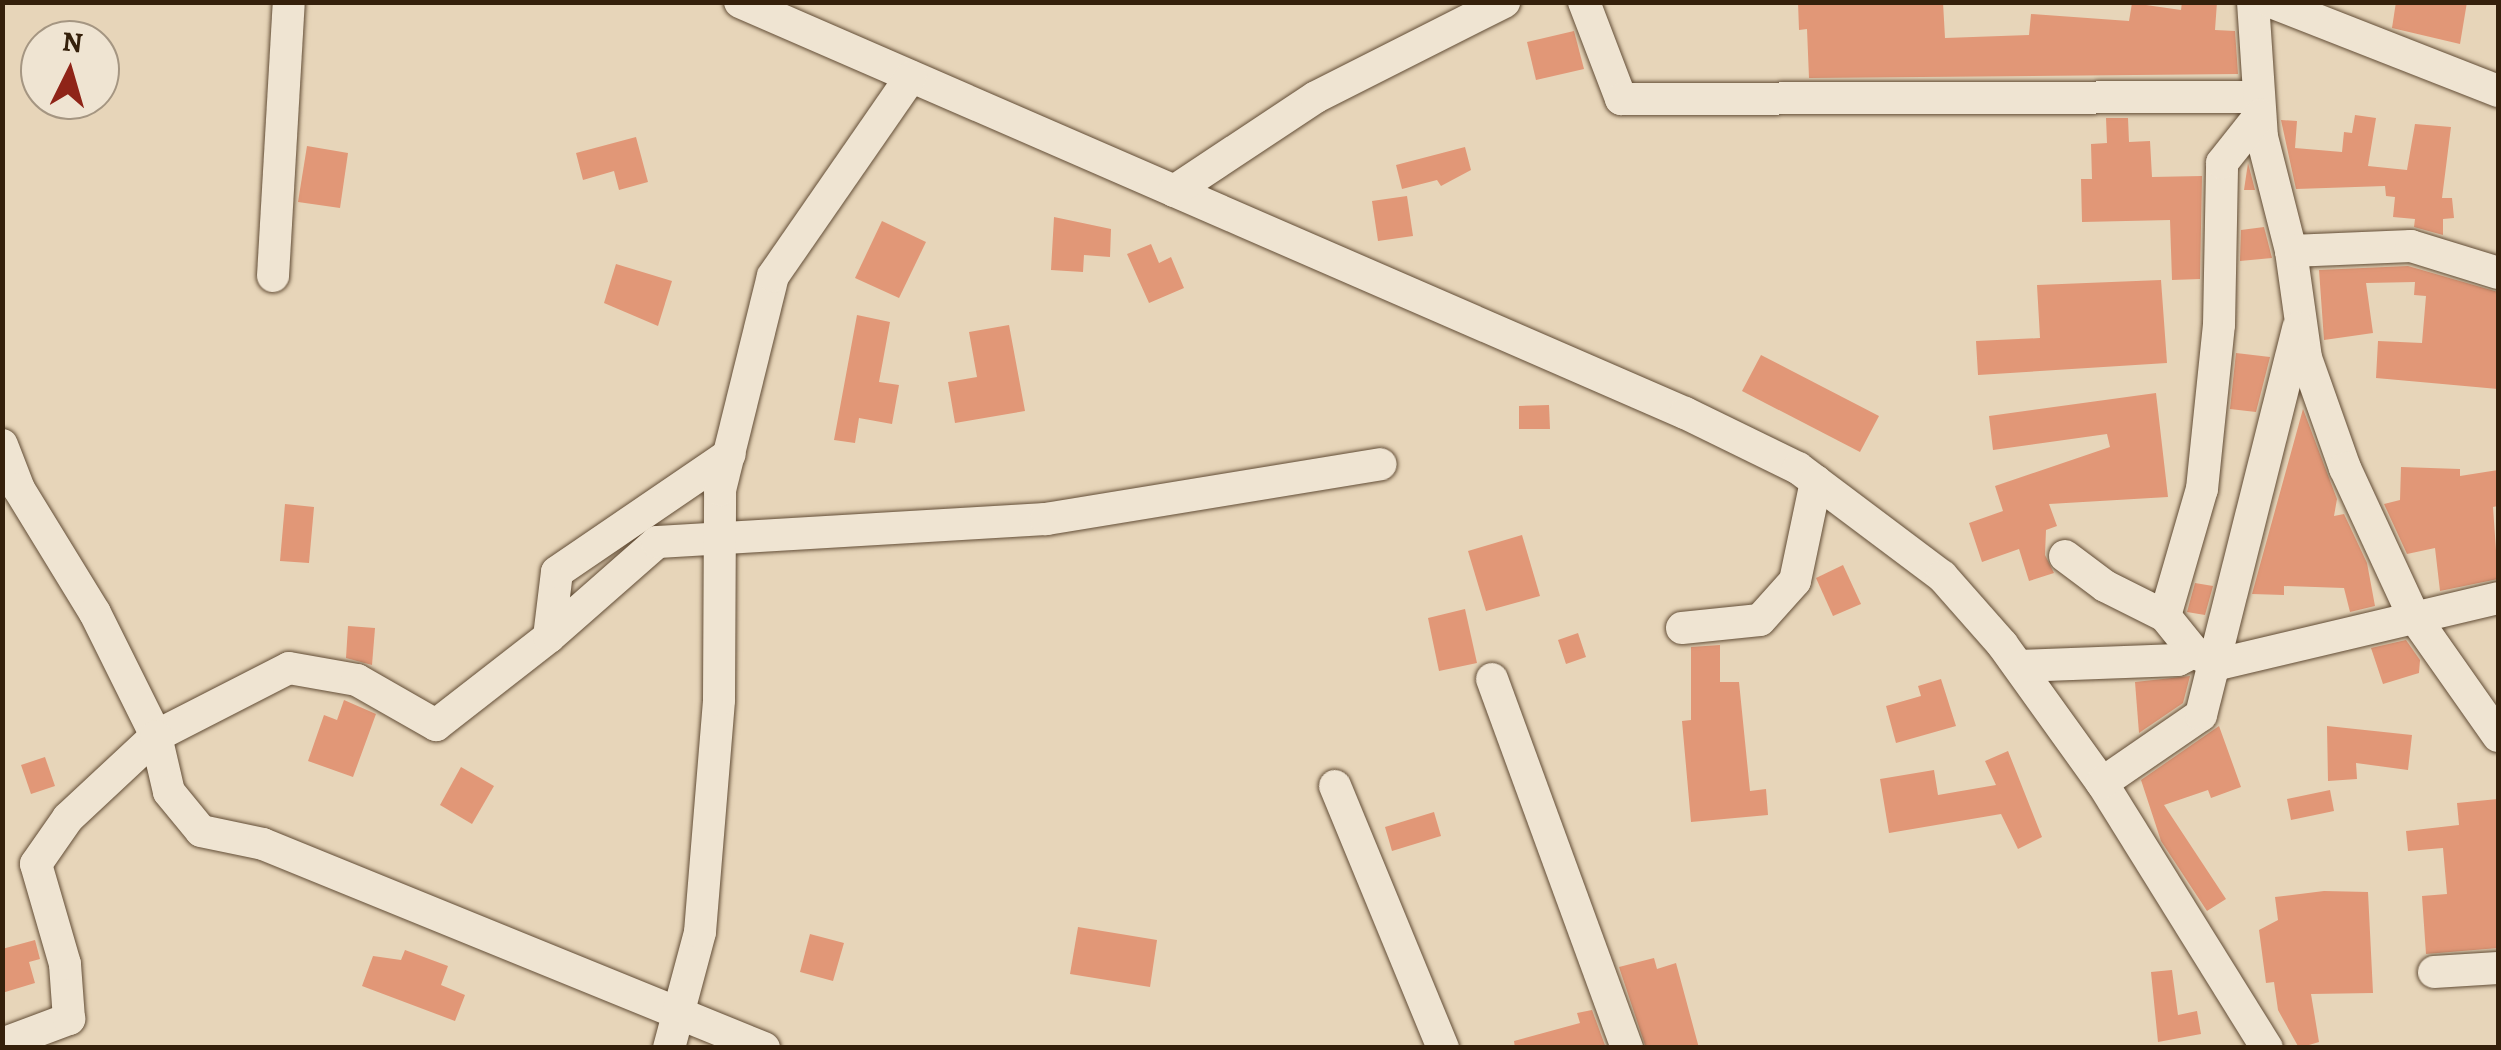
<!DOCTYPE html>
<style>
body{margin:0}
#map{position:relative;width:2501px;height:1050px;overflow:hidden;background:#e7d5b9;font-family:Alegreya,serif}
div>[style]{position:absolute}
.building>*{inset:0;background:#e19777}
.roads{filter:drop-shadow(0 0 2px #624d36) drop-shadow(0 0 2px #624d36)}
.minor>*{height:32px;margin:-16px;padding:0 16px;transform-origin:16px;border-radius:16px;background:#efe4d2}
span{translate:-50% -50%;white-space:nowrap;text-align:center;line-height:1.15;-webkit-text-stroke:8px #efe4d2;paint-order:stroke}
.frame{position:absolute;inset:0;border:5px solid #35200b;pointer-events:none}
.north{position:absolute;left:20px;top:20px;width:100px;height:100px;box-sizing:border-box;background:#efe4d2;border:2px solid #a59682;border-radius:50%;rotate:5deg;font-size:28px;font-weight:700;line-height:40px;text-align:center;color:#35200b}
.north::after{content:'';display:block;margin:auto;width:35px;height:45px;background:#8f2418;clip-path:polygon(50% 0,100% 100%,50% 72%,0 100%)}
</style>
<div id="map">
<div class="building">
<i style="clip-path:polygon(1798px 2px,1943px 2px,1945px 38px,2029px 35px,2031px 14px,2129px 21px,2132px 3px,2181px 10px,2182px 2px,2217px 2px,2215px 30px,2235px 31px,2238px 74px,1809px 78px,1807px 29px,1799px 30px)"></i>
<i style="clip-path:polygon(2396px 2px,2467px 2px,2460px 44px,2392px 28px)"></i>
<i style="clip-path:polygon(1574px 31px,1584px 69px,1536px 80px,1527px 42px)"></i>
<i style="clip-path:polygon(2355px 115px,2376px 118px,2368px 166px,2407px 170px,2415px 124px,2451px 127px,2442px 198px,2452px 198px,2454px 218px,2443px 219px,2443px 235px,2414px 227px,2415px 219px,2393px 217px,2395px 197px,2386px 196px,2385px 186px,2296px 189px,2281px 120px,2297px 121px,2295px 148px,2342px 152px,2344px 132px,2352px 133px)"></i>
<i style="clip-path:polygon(2106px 118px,2128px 118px,2129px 142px,2150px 141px,2152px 177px,2202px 176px,2200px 279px,2172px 280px,2170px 220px,2082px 222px,2081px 179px,2092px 179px,2091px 144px,2107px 143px)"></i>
<i style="clip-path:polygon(636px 137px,648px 182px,619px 190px,614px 171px,583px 180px,576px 153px)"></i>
<i style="clip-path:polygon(307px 146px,348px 153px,340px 208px,298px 202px)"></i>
<i style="clip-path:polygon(1465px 147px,1471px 170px,1441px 186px,1437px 180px,1402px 189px,1396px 165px)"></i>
<i style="clip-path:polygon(2248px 163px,2255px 190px,2244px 190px)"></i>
<i style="clip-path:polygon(1407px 196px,1413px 236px,1378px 241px,1372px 201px)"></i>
<i style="clip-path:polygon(1054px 217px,1111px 229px,1110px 257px,1084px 255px,1083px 272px,1051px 270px)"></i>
<i style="clip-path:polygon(882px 221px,926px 242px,899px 298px,855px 278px)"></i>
<i style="clip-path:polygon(2264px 227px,2272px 258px,2240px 261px,2241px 230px)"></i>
<i style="clip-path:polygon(1151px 244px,1159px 263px,1171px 257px,1184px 288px,1149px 303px,1127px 254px)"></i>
<i style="clip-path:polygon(616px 264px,672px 281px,658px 326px,604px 303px)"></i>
<i style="clip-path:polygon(2408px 266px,2498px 292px,2498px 389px,2376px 378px,2378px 341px,2422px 343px,2426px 296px,2414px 295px,2415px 282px,2366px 283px,2373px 333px,2324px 340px,2319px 270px)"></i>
<i style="clip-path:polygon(2161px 280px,2167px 363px,1978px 375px,1976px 341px,2040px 338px,2037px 285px)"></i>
<i style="clip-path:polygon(857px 315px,890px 322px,879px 382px,899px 385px,892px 424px,859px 418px,855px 443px,834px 440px)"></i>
<i style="clip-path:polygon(1009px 325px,1025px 411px,955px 423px,948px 382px,977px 377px,969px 332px)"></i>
<i style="clip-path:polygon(2236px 353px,2270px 357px,2256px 412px,2230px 409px)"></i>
<i style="clip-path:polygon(1761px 355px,1879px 416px,1860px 452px,1742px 391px)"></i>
<i style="clip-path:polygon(2156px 393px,2168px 497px,2049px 504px,2057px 526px,2046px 530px,2045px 555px,2054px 573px,2029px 581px,2019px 549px,1982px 562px,1969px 523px,2003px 511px,1995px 486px,2110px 447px,2107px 434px,1993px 450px,1989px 416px)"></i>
<i style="clip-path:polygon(1549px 405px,1550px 429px,1519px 429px,1519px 406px)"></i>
<i style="clip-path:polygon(2303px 409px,2337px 499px,2334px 516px,2344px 514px,2367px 563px,2375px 606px,2350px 612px,2344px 588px,2284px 586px,2284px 595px,2252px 594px)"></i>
<i style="clip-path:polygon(2401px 467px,2460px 469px,2460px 476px,2498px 470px,2498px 506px,2493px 507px,2498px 579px,2440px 591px,2435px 548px,2407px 554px,2384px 504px,2400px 500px)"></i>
<i style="clip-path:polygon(285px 504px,314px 507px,309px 563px,280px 561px)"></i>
<i style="clip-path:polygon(1522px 535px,1540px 596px,1486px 611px,1468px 551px)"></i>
<i style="clip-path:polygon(1843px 565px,1861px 604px,1833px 616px,1816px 578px)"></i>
<i style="clip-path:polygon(2195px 583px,2213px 586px,2205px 615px,2187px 612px)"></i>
<i style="clip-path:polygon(1465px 609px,1477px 663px,1439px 671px,1428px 618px)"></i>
<i style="clip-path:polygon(348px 626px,375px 628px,372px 665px,346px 658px)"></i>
<i style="clip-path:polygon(1578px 633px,1586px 657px,1566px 664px,1558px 640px)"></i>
<i style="clip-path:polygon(2406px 640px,2420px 660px,2419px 673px,2383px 684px,2371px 648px)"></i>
<i style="clip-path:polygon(1720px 645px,1720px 682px,1739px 682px,1750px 791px,1766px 789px,1768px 815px,1691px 822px,1682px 721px,1691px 720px,1691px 647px)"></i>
<i style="clip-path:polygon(2190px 676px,2183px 703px,2139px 733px,2135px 682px)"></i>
<i style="clip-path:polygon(1941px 679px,1956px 726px,1896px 743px,1886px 706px,1921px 696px,1918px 686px)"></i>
<i style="clip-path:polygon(344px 700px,376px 714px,353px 777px,308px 761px,324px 715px,337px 720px)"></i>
<i style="clip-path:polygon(2219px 726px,2241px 787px,2211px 798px,2208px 790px,2164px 805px,2226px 899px,2207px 911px,2161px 841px,2141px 780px)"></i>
<i style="clip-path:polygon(2327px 726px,2412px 735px,2408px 770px,2356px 763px,2357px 779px,2328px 781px)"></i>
<i style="clip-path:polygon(2008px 751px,2042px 837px,2018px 849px,2001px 814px,1889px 833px,1880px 779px,1934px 770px,1938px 795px,1996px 785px,1985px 761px)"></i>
<i style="clip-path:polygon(45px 757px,55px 786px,31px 794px,21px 765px)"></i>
<i style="clip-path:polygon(461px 767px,494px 786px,472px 824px,440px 805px)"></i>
<i style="clip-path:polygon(2330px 790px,2334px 811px,2291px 820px,2287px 799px)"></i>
<i style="clip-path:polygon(2498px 799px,2498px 948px,2426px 954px,2422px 896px,2447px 894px,2443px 848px,2408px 851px,2406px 831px,2459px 825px,2457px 803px)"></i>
<i style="clip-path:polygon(1434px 812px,1441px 836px,1392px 851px,1385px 827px)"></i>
<i style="clip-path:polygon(2324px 891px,2368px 892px,2373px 993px,2311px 994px,2319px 1042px,2299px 1048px,2278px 1010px,2274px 982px,2266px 983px,2259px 930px,2278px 920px,2275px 897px)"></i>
<i style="clip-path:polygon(1078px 927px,1157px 940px,1150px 987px,1070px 974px)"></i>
<i style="clip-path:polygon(810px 934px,844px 943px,833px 981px,800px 972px)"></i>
<i style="clip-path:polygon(35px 940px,40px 959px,29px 962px,35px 983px,2px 993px,2px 949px)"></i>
<i style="clip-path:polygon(405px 950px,448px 966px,441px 985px,465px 995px,455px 1021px,362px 986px,373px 956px,401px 960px)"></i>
<i style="clip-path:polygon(1654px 958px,1657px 969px,1676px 963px,1699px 1048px,1646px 1048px,1619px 967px)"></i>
<i style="clip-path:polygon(2172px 970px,2178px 1015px,2197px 1011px,2201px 1034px,2158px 1042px,2151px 972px)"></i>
<i style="clip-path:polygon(1592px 1010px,1606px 1048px,1515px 1048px,1514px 1041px,1580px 1023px,1577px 1013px)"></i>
</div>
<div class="roads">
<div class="minor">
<i style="left:740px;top:2px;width:1031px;rotate:23.51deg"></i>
<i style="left:1685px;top:413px;width:126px;rotate:26deg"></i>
<i style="left:1798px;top:468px;width:180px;rotate:36.9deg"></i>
<i style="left:1942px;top:576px;width:91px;rotate:48.6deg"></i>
<i style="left:2002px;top:644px;width:171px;rotate:54.3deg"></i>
<i style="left:2102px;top:783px;width:312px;rotate:58.1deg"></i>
<i style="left:1584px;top:2px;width:104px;rotate:69.1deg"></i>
<i style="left:1621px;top:99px;width:638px;rotate:-0.18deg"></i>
<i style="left:2253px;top:2px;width:135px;rotate:86.2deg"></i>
<i style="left:2262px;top:137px;width:118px;rotate:75.7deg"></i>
<i style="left:2291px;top:251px;width:108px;rotate:82deg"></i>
<i style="left:2306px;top:358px;width:117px;rotate:70.5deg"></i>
<i style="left:2345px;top:468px;width:162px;rotate:65.2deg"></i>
<i style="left:2413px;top:615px;width:148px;rotate:54.9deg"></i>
<i style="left:2271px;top:2px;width:244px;rotate:21.4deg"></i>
<i style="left:1174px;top:191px;width:170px;rotate:-33.5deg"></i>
<i style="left:1316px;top:97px;width:211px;rotate:-26.8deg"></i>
<i style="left:2291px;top:251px;width:120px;rotate:-2.4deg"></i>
<i style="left:2411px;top:246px;width:91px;rotate:17.2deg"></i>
<i style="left:273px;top:276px;width:274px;rotate:-86.7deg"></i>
<i style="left:2px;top:445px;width:47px;rotate:68.9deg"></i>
<i style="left:19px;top:489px;width:145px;rotate:58.5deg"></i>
<i style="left:95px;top:613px;width:137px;rotate:63.6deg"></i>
<i style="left:156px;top:736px;width:149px;rotate:-27.1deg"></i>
<i style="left:289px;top:668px;width:69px;rotate:10deg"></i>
<i style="left:357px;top:680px;width:91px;rotate:29.7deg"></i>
<i style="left:436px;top:725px;width:143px;rotate:-37.9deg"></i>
<i style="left:549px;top:637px;width:65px;rotate:-83deg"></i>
<i style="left:557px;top:572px;width:209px;rotate:-34.3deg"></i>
<i style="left:2065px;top:556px;width:50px;rotate:36.9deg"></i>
<i style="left:2105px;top:586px;width:67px;rotate:26.6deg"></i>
<i style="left:1682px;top:628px;width:78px;rotate:-5.9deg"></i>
<i style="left:1760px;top:620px;width:52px;rotate:-48.1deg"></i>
<i style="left:1795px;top:581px;width:102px;rotate:-78.1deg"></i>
<i style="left:549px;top:637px;width:144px;rotate:-41.3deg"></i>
<i style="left:657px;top:542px;width:390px;rotate:-3.4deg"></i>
<i style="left:1046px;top:519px;width:339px;rotate:-9.3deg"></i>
<i style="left:2194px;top:652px;width:46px;rotate:-128.9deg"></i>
<i style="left:2165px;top:616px;width:132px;rotate:-73.8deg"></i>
<i style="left:2202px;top:489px;width:165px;rotate:-84.1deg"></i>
<i style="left:2219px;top:325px;width:162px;rotate:-88.9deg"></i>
<i style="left:2222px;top:163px;width:61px;rotate:-51.6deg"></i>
<i style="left:2019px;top:666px;width:159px;rotate:-2.2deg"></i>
<i style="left:2178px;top:660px;width:18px;rotate:-27deg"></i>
<i style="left:2194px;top:652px;width:28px;rotate:26deg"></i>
<i style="left:2219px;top:664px;width:287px;rotate:-13.3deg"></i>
<i style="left:1492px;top:679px;width:393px;rotate:69.9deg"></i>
<i style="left:2102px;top:783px;width:120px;rotate:-34.5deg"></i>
<i style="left:2201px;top:715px;width:399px;rotate:-75.9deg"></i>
<i style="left:1335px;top:786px;width:283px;rotate:67.6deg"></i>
<i style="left:2434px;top:972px;width:64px;rotate:-3.6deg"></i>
<i style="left:2px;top:1044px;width:72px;rotate:-20.5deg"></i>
<i style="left:69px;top:1019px;width:55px;rotate:-94.2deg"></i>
<i style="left:65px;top:964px;width:104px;rotate:-106.2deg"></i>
<i style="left:36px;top:864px;width:56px;rotate:-55.2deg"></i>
<i style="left:68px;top:818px;width:120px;rotate:-43deg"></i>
<i style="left:156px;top:736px;width:57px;rotate:76.9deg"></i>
<i style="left:169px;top:792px;width:50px;rotate:50.6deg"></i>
<i style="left:201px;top:831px;width:63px;rotate:11.8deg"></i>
<i style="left:263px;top:844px;width:541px;rotate:22.16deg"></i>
<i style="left:669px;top:1048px;width:120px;rotate:-75deg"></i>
<i style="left:700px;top:932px;width:233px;rotate:-85.3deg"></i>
<i style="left:719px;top:700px;width:210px;rotate:-89.7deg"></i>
<i style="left:720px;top:490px;width:220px;rotate:-76.1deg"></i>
<i style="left:773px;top:276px;width:242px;rotate:-55.3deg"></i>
</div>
</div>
<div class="frame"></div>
<div class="north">N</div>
</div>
